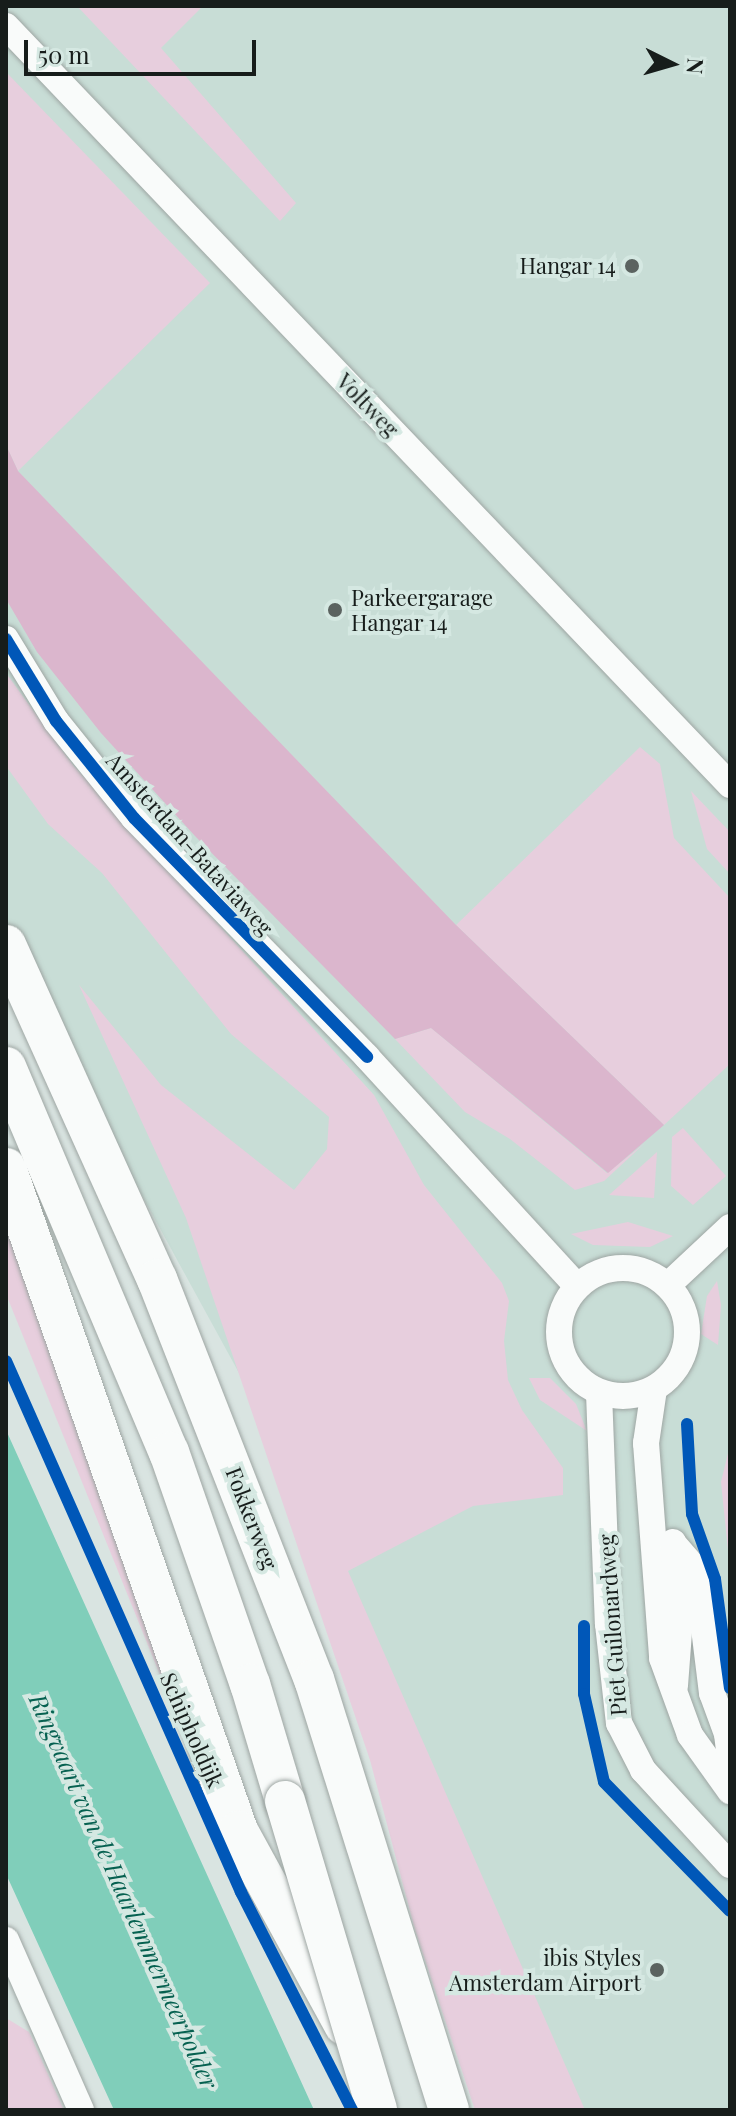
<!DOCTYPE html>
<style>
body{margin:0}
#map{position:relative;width:736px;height:2116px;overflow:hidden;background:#d9e4e1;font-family:"Playfair Display",serif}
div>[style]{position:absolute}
.built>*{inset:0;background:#c8ddd6}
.green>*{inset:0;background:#e7cedd}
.forest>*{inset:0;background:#dbb6cd}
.water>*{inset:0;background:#80ceba}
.roads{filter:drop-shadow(0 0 2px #9ea6a3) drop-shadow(0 0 2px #9ea6a3)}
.minor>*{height:26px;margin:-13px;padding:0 13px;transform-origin:13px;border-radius:13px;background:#f9fbfa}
.minor>.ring{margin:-13px;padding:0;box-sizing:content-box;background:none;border:26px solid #f9fbfa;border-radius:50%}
.primary>*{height:40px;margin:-20px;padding:0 20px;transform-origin:20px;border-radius:20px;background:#f9fbfa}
.bridges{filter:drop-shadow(0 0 2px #9ea6a3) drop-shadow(0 0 2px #9ea6a3)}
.primary-bridge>*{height:40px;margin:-20px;padding:0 20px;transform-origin:20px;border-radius:20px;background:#f9fbfa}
.cycleway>*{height:12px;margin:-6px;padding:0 6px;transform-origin:6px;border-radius:6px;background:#0057b8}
.dots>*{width:22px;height:22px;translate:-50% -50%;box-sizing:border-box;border:4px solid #d5e8e2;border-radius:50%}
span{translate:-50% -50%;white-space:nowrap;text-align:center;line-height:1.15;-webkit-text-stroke:8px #d5e8e2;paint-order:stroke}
.poi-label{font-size:22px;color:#171d1b}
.right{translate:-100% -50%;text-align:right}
.left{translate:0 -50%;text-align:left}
.street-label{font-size:22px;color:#171d1b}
.water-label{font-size:24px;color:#066150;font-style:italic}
.frame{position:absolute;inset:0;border:8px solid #171d1b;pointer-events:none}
.north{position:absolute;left:632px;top:24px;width:80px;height:80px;-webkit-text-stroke:6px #d5e8e2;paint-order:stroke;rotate:95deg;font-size:22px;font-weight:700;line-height:32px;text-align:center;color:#171d1b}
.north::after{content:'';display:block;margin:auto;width:28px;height:36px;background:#171d1b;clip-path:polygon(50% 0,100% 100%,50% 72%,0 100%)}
.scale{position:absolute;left:24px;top:40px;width:232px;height:36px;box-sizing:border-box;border:4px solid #171d1b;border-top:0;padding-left:10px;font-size:24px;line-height:28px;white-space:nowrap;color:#171d1b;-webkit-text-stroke:6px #d5e8e2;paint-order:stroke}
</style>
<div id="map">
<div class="built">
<i style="clip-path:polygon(6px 6px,730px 6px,730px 2110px,547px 2110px,280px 1448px,6px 947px)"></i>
</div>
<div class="green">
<i style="clip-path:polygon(77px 6px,203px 6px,161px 48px,296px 203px,280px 221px)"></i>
<i style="clip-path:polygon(6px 72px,210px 283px,18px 471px,6px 445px)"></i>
<i style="clip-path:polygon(6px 673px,73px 765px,374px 1095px,424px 1185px,502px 1283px,509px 1301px,504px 1341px,508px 1380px,522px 1410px,563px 1468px,563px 1495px,473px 1506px,348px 1571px,585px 2110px,475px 2110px,415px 1930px,370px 1760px,186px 1218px,79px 985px,161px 1085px,294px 1190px,327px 1149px,329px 1117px,231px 1034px,102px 873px,48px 824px,6px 766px)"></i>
<i style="clip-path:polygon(640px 747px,660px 764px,674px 838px,730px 898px,730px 1064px,664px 1125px,456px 925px)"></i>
<i style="clip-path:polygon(691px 791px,730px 832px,730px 874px,707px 849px)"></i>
<i style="clip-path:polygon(431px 1028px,607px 1173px,645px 1143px,604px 1181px,575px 1190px,510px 1139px,465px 1112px,395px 1039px)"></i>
<i style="clip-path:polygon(683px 1128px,726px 1176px,693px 1205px,671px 1186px,672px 1137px)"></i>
<i style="clip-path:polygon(657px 1152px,654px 1198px,609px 1195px)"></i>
<i style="clip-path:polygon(6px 1211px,179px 1722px,6px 1294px)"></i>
<i style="clip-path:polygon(628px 1222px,673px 1236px,650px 1247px,593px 1245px,571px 1234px)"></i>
<i style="clip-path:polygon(717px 1281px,721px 1305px,718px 1345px,701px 1334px,707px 1296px)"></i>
<i style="clip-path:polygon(529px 1378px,550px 1378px,576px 1404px,587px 1431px,540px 1400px)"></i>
<i style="clip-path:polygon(730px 1445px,730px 1570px,721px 1482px)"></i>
<i style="clip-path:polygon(6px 2018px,29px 2032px,64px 2110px,6px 2110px)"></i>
</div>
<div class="forest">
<i style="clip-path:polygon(6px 445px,18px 471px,456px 925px,664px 1125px,608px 1173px,431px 1028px,395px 1039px,195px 836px,101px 733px,37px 652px,6px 599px)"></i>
</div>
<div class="water">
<i style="clip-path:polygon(6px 1430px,184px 1824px,314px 2110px,114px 2110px,6px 1874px)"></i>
</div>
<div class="roads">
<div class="minor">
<i style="left:6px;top:26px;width:1049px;rotate:46.35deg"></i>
<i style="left:6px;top:639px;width:96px;rotate:58.6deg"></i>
<i style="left:56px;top:721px;width:124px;rotate:51.2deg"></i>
<i style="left:134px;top:818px;width:334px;rotate:45.7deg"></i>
<i style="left:367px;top:1057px;width:311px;rotate:47.5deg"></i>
<i class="ring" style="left:559px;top:1268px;width:102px;height:102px"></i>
<i style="left:668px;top:1285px;width:85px;rotate:-43.1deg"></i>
<i style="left:654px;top:1389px;width:55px;rotate:98.4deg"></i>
<i style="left:646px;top:1443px;width:216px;rotate:85.7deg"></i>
<i style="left:662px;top:1658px;width:82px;rotate:70deg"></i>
<i style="left:690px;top:1735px;width:69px;rotate:54.5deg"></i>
<i style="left:599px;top:1393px;width:231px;rotate:87.8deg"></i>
<i style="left:608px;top:1624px;width:100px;rotate:83.7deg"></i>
<i style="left:619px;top:1723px;width:53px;rotate:62.9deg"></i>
<i style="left:643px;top:1770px;width:129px;rotate:47.5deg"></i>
<i style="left:673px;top:1542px;width:77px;rotate:84.8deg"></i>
<i style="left:680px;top:1619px;width:67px;rotate:94.3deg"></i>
<i style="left:673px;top:1543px;width:37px;rotate:49deg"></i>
<i style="left:697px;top:1571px;width:123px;rotate:83deg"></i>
<i style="left:712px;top:1693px;width:44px;rotate:69.9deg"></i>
<i style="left:727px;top:1734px;width:25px;rotate:83deg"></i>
<i style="left:6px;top:1940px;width:186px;rotate:66.2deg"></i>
</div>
<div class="primary">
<i style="left:6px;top:945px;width:367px;rotate:65.7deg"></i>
<i style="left:157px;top:1279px;width:430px;rotate:68.6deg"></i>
<i style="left:314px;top:1679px;width:452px;rotate:72.6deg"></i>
<i style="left:6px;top:1067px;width:418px;rotate:67.1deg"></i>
<i style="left:169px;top:1452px;width:246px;rotate:70.8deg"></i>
<i style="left:250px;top:1684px;width:122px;rotate:73.3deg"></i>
<i style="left:6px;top:1168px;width:702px;rotate:70.71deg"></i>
<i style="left:238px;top:1831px;width:221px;rotate:61.3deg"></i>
</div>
</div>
<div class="bridges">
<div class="primary-bridge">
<i style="left:285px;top:1801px;width:322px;rotate:73.4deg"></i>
</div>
</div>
<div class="cycleway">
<i style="left:6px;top:639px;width:96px;rotate:58.6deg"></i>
<i style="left:56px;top:721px;width:124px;rotate:51.2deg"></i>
<i style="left:134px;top:818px;width:334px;rotate:45.7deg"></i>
<i style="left:6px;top:1361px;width:581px;rotate:66.13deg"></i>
<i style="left:241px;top:1892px;width:245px;rotate:63deg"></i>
<i style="left:687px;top:1424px;width:90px;rotate:86.8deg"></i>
<i style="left:692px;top:1514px;width:69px;rotate:70.5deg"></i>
<i style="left:715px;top:1579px;width:110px;rotate:82.2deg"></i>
<i style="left:584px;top:1626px;width:68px;rotate:90deg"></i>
<i style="left:584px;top:1694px;width:90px;rotate:77.2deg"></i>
<i style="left:604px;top:1782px;width:180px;rotate:45.7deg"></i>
</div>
<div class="dots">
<i style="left:632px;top:266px;background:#5b6360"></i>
<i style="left:335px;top:610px;background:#5b6360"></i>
<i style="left:657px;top:1970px;background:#5b6360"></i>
</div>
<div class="poi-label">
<span class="right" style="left:616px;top:266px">Hangar 14</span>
<span class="left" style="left:351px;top:610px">Parkeergarage<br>Hangar 14</span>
<span class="right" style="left:641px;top:1970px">ibis Styles<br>Amsterdam Airport</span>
</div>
<div class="street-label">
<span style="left:368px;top:405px;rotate:46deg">Voltweg</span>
<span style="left:190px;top:844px;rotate:48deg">Amsterdam-Bataviaweg</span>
<span style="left:252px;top:1518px;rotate:69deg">Fokkerweg</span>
<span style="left:612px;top:1625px;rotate:-94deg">Piet Guilonardweg</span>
<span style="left:192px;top:1730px;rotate:66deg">Schipholdijk</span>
</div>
<div class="water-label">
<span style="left:124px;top:1891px;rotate:66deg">Ringvaart van de Haarlemmermeerpolder</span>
</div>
<div class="frame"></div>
<div class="north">N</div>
<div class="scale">50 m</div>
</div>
